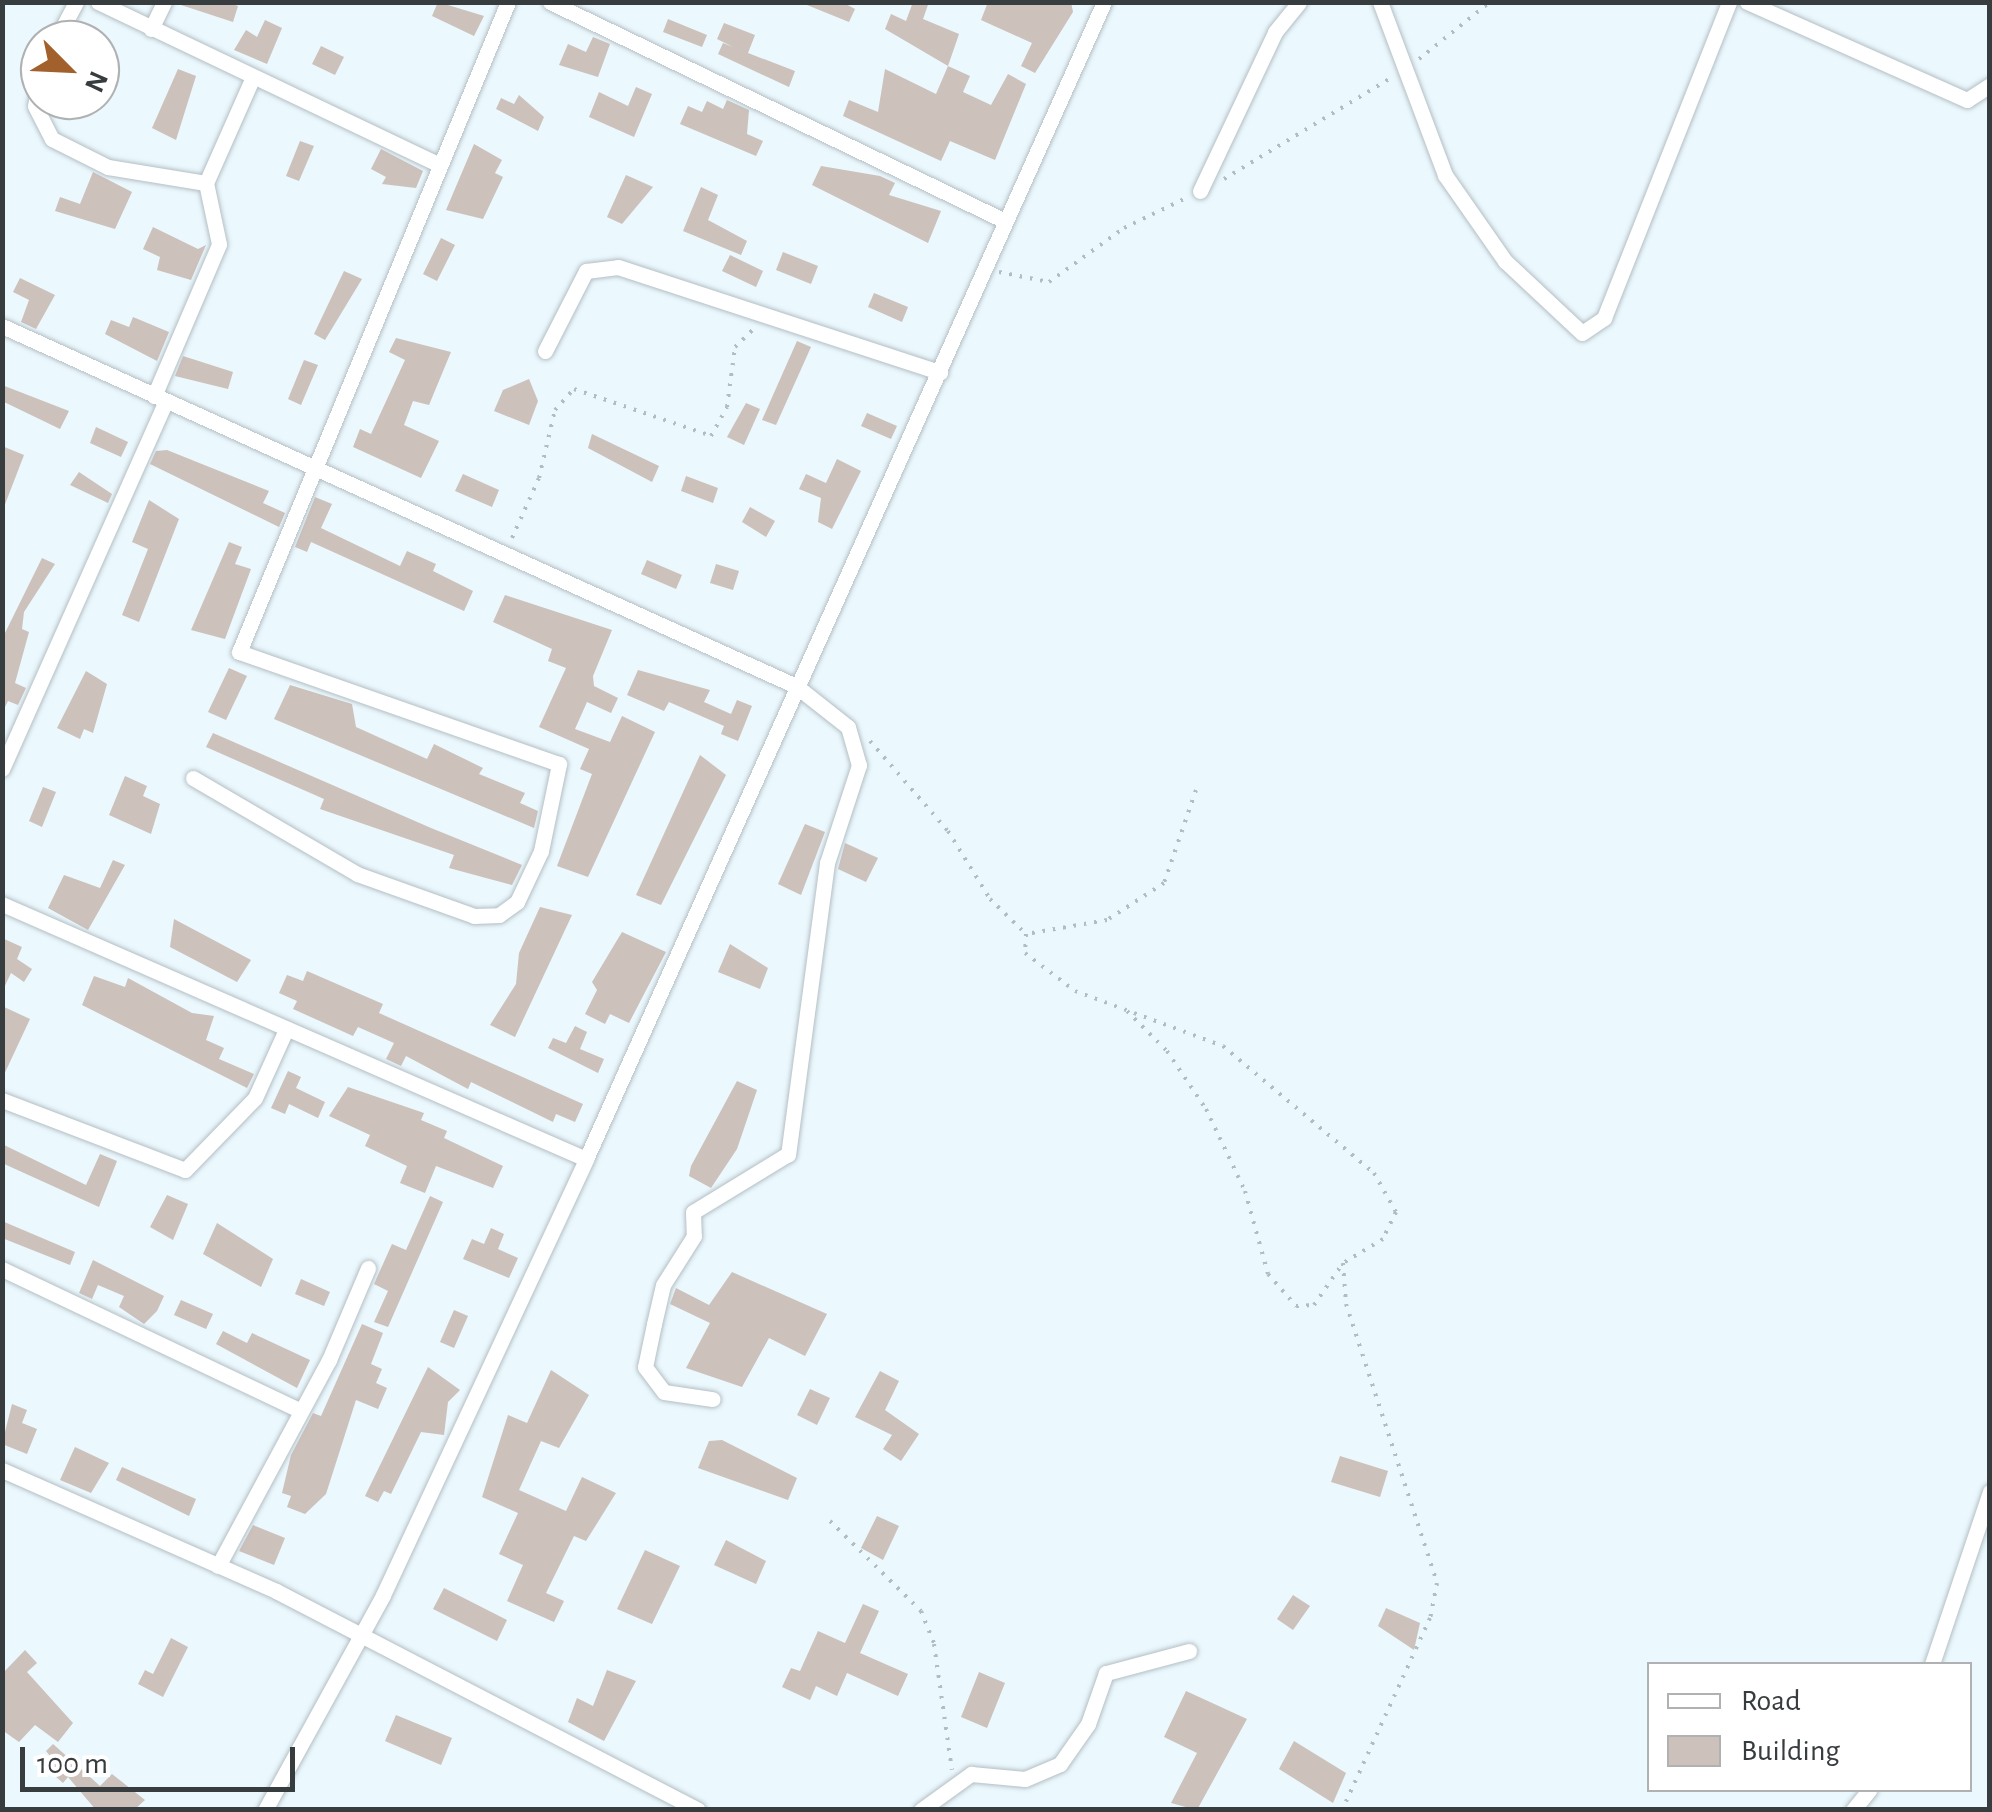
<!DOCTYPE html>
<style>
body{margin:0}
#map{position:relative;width:1992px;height:1812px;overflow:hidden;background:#ebf8fd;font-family:"Alegreya Sans",sans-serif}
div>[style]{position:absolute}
.building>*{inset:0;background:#ccc1bb}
.path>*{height:4px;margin-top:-2px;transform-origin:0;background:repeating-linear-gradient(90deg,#b2bdc1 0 2.5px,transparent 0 10.5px)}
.roads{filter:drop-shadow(0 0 2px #b3bfc4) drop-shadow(0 0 2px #b3bfc4)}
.minor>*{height:15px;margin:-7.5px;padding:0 7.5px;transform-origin:7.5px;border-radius:7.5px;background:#fff}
span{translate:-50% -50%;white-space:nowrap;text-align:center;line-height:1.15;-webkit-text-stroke:9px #fff;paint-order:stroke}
.frame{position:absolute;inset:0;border:5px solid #373c3e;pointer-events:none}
.legend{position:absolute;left:1647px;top:1662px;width:325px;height:130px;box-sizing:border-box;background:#fff;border:2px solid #afb1b2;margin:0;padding:12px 18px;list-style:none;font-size:30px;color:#373c3e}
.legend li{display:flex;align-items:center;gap:20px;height:50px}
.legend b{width:50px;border:2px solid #afb1b2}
.north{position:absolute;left:20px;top:20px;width:100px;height:100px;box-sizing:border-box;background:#fff;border:2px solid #afb1b2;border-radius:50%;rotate:114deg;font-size:28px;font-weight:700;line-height:40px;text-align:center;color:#373c3e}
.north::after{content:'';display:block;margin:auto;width:35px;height:45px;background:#a1602c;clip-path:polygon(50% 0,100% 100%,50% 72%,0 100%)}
.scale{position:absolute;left:20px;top:1747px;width:275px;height:45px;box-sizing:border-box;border:5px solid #373c3e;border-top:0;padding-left:12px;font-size:30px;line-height:35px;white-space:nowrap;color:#373c3e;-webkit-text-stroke:8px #fff;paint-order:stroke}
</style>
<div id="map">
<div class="building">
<i style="clip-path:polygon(227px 2px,238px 6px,233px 22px,181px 5px)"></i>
<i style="clip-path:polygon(438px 2px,484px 16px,474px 36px,432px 16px)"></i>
<i style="clip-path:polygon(842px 2px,855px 9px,849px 22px,802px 3px)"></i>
<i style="clip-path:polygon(913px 2px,929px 2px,923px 19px,959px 34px,948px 66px,885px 29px,891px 14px,906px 21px)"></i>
<i style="clip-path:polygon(988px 2px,1071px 2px,1073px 12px,1035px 73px,1021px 66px,1032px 43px,981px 20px)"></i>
<i style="clip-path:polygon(668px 19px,707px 35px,702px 47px,663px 32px)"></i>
<i style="clip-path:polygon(265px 20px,282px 28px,267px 64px,234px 50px,246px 30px,257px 37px)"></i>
<i style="clip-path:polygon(724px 23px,755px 35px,748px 53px,795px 71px,789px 87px,718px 54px,723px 43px,733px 47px,717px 39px)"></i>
<i style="clip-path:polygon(593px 37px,610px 44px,598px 77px,559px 65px,568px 44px,586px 52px)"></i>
<i style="clip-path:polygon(321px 46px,344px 57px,335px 75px,312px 64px)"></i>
<i style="clip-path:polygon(948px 66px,970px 76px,963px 92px,991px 105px,1008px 74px,1026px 84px,995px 160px,950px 141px,941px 161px,843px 116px,849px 100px,878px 112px,885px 69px,936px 94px)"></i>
<i style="clip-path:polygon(178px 69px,196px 76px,176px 140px,152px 128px)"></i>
<i style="clip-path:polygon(636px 87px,652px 94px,634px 137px,589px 117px,599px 92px,628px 106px)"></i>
<i style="clip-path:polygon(519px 95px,544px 117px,538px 131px,496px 109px,501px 98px,514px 104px)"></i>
<i style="clip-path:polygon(727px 100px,749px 110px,747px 134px,763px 141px,756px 156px,680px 124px,688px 106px,702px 112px,707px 101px,723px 109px)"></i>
<i style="clip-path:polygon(300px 141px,314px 146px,299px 181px,286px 176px)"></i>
<i style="clip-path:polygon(474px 144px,502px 160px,495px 173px,503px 177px,483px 219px,446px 210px)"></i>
<i style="clip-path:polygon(381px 149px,423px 171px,416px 188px,382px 184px,386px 177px,371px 169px)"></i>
<i style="clip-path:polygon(821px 166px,880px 176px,895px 183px,889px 195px,941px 211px,928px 243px,812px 185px)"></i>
<i style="clip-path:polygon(93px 172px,132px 192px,115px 229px,55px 211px,60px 197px,80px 204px)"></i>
<i style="clip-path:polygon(626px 175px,653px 187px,622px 224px,607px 217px)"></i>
<i style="clip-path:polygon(701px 187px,718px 195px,708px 220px,747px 241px,741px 255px,683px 231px)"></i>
<i style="clip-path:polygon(153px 227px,198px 249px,206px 245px,191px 280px,157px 270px,160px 257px,143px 249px)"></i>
<i style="clip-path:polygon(441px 238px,455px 245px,437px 281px,423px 274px)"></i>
<i style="clip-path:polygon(783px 252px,818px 266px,811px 284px,776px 270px)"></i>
<i style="clip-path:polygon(730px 255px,763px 271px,756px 287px,722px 271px)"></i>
<i style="clip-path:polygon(344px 271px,362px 279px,325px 340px,314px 334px)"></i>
<i style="clip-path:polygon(20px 278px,55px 295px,36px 329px,21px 322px,29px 300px,13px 292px)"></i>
<i style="clip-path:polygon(874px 293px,908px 307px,902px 322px,868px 307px)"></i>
<i style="clip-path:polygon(133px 317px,169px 332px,157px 361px,105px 334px,111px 320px,129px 327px)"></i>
<i style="clip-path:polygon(396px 338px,451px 352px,429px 405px,413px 401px,404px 425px,439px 441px,421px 478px,353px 447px,360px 429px,371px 434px,405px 360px,389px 352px)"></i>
<i style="clip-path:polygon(797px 341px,811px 347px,776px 425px,762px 420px)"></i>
<i style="clip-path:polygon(183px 356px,233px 372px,228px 389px,175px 376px)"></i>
<i style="clip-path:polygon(304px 360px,318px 365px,301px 405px,288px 399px)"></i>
<i style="clip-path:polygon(529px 379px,538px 401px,529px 425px,494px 411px,503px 390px)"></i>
<i style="clip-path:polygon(2px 385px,69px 411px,60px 429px,2px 401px)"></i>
<i style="clip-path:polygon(746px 403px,760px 409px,744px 445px,727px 437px)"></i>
<i style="clip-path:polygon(867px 413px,897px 426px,891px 439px,861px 426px)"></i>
<i style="clip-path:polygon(96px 427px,128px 442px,121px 457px,90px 443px)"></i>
<i style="clip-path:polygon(592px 434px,659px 466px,652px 482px,588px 448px)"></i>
<i style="clip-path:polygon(2px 446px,24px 455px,4px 507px,2px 507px)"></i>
<i style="clip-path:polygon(167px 450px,269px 491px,263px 503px,285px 513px,279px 527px,150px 464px,156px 451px)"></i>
<i style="clip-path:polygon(837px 459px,861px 471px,832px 529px,818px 522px,821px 498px,799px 489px,806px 474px,826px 483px)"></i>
<i style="clip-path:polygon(79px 472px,112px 494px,108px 503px,70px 485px)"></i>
<i style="clip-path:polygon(463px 474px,499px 490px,492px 507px,455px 491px)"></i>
<i style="clip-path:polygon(686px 476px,718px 488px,713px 503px,681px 491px)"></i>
<i style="clip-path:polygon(315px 497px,332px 504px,321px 528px,400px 566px,407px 551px,436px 564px,433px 571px,473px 591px,464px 611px,311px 542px,307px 552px,295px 547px)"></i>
<i style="clip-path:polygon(149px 500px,179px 519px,139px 622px,122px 615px,148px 549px,132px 542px)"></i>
<i style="clip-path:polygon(750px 507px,775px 521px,766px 537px,742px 522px)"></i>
<i style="clip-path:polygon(229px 542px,242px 547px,235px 564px,251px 569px,225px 639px,191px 630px)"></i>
<i style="clip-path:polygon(42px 558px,55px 564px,24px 612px,22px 629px,29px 632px,15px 683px,26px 688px,18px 705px,8px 701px,2px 713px,2px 639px)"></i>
<i style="clip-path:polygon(647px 560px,682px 575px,676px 589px,641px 574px)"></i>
<i style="clip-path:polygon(716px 564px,739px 571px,733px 590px,710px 583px)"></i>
<i style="clip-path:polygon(505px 595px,612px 630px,593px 676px,594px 686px,618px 698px,611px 713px,587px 702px,575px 729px,610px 742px,622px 716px,655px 732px,588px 877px,557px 866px,592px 774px,580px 769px,589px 749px,539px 727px,566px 668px,548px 661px,552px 649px,493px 622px)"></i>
<i style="clip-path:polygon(229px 668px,247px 676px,226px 720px,208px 712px)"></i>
<i style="clip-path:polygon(638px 670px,710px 690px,704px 702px,731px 714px,737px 700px,752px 706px,738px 741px,721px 734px,724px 726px,669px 702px,664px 711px,627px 695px)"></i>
<i style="clip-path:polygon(86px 671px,107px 684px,93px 733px,84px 729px,80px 739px,57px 728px)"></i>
<i style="clip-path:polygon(290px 685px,352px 704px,356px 727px,427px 759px,434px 744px,483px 768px,479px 774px,525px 793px,520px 803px,538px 811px,534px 828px,274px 719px)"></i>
<i style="clip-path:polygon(213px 733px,431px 828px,522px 865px,512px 885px,449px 868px,454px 855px,320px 809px,324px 799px,206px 747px)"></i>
<i style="clip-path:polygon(700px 755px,726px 775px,661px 905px,636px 895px)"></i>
<i style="clip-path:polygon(125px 776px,147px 786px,143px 796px,160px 804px,151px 834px,109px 815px)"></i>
<i style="clip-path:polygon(43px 787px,56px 792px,42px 827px,29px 821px)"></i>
<i style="clip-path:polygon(805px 824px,825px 832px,801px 895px,778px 884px)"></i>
<i style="clip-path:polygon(845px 843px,878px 858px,866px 882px,838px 869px)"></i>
<i style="clip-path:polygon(113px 860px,125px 865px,88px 930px,48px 908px,64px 875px,100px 888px)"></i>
<i style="clip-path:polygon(540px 907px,572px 915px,515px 1037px,490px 1025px,516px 984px,519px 953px)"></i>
<i style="clip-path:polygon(174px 919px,251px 960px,237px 982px,170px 947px)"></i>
<i style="clip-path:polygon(622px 932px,666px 952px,629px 1023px,610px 1014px,605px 1024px,585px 1014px,597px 990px,592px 982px)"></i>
<i style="clip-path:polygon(2px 938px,22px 947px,17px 959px,32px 969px,24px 982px,11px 973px,2px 992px)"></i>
<i style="clip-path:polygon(730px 944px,768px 968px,760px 989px,718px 972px)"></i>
<i style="clip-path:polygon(307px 971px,383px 1004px,379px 1013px,583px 1104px,575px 1122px,556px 1114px,553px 1122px,471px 1082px,468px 1089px,406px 1056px,401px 1066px,386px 1059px,394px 1043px,358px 1027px,353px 1036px,293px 1009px,297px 1001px,279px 993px,287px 975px,303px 981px)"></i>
<i style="clip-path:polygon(94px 976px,125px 987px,128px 978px,192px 1013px,214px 1016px,206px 1040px,224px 1048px,219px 1059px,254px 1074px,247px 1088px,82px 1005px)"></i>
<i style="clip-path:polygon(2px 1006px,30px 1019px,2px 1079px)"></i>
<i style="clip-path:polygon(575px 1026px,587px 1032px,580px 1049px,604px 1059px,598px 1073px,548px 1048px,553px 1038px,566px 1043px)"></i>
<i style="clip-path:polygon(288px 1071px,301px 1077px,296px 1088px,325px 1102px,318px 1118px,289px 1104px,285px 1114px,271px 1108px)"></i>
<i style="clip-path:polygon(737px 1081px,757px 1090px,737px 1149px,711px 1188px,689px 1176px,691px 1166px)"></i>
<i style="clip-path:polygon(348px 1087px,424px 1113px,421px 1120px,447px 1131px,444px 1138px,503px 1166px,493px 1188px,436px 1166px,425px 1193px,400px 1183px,407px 1166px,365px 1146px,370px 1135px,329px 1116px)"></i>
<i style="clip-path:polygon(2px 1144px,86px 1185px,100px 1154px,117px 1161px,99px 1207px,2px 1163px)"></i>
<i style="clip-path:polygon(167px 1195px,188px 1204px,173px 1240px,150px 1227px)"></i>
<i style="clip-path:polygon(430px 1196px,443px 1202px,388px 1327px,374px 1322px,388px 1291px,374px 1284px,392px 1244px,406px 1250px)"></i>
<i style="clip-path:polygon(2px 1221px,75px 1252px,70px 1265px,2px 1238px)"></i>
<i style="clip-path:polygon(217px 1223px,273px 1259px,261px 1287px,203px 1254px)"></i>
<i style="clip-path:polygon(491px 1228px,504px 1234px,498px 1249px,518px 1258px,509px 1278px,463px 1259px,472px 1239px,484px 1244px)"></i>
<i style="clip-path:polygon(93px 1260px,164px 1296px,157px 1311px,144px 1324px,119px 1307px,124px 1296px,98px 1285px,92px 1299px,79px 1293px)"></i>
<i style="clip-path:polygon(732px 1272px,827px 1314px,805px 1356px,769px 1338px,742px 1387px,686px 1368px,710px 1323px,670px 1304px,676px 1288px,709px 1305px)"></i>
<i style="clip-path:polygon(301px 1279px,330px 1292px,324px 1306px,295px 1294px)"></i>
<i style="clip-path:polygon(181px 1300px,213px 1314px,206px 1329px,174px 1315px)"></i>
<i style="clip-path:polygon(454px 1310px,468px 1316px,454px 1348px,440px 1342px)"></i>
<i style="clip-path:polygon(362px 1324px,383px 1333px,371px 1364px,382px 1369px,376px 1383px,387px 1388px,378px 1409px,356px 1400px,326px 1494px,305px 1514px,287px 1507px,291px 1496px,282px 1493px,291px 1455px,313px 1413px,321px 1416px)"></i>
<i style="clip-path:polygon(223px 1331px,247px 1343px,252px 1333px,310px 1360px,297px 1388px,216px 1344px)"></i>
<i style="clip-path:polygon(428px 1367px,460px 1390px,448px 1402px,444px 1435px,421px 1432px,391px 1494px,384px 1491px,378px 1502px,365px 1496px)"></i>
<i style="clip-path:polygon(551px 1370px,589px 1395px,559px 1448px,541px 1441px,519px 1490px,566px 1511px,582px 1477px,616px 1493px,586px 1541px,574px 1536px,546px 1593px,564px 1601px,554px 1622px,507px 1601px,523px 1565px,499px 1554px,518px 1513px,482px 1497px,508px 1415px,527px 1423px)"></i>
<i style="clip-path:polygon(880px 1371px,899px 1381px,885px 1410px,919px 1434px,901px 1461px,883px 1449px,892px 1435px,855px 1417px)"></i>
<i style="clip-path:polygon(810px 1389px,830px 1398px,817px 1425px,797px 1415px)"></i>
<i style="clip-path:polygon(12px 1404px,27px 1410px,22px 1423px,37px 1429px,27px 1454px,2px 1444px)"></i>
<i style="clip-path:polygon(722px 1440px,797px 1478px,788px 1500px,698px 1468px,709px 1441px)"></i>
<i style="clip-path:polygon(75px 1447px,109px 1463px,91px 1493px,60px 1480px)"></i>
<i style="clip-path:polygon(1340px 1456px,1388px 1471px,1380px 1497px,1331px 1482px)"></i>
<i style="clip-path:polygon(122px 1467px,196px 1499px,189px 1516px,116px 1480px)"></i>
<i style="clip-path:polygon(877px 1516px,899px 1526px,883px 1560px,861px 1548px)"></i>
<i style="clip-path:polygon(253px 1525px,285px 1538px,274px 1565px,239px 1551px)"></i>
<i style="clip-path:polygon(726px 1540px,766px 1561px,756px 1584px,714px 1565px)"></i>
<i style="clip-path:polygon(645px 1550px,680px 1566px,652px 1624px,617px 1609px)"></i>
<i style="clip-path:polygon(444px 1588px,507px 1620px,497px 1641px,433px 1609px)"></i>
<i style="clip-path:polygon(1293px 1595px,1310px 1606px,1293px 1630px,1277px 1619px)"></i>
<i style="clip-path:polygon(863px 1604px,879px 1611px,860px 1653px,908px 1674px,898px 1696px,847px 1673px,837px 1696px,816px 1686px,810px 1700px,782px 1687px,791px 1668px,800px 1671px,818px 1631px,845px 1643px)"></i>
<i style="clip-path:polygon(1386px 1608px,1420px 1623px,1414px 1650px,1378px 1626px)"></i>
<i style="clip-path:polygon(171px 1638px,188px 1647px,163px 1697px,138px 1684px,145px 1670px,153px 1674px)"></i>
<i style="clip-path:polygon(25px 1650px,37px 1663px,27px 1672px,73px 1723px,58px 1742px,35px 1725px,19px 1742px,2px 1730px,2px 1674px)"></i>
<i style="clip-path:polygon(607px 1670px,636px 1681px,604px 1741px,568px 1722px,577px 1698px,593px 1706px)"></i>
<i style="clip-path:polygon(979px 1672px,1005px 1683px,987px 1728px,961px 1717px)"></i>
<i style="clip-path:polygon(1186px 1691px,1247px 1719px,1197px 1810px,1171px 1803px,1197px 1753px,1164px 1737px)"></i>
<i style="clip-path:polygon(396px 1715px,452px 1738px,441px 1765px,385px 1741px)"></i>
<i style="clip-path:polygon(1294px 1741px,1346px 1773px,1333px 1803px,1279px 1769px)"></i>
<i style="clip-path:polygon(53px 1744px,100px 1786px,112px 1774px,145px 1800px,134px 1810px,96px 1810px,68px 1777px,63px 1783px,48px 1770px,55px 1762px,46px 1751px)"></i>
</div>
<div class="path">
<i style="left:1419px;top:59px;width:91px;rotate:-38.8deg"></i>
<i style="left:1224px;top:179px;width:195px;rotate:-31.2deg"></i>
<i style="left:999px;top:272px;width:51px;rotate:11.3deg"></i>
<i style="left:1049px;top:282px;width:92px;rotate:-35.8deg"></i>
<i style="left:1124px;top:228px;width:67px;rotate:-25.8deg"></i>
<i style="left:512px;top:538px;width:66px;rotate:-65.8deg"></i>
<i style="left:539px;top:478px;width:70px;rotate:-76.8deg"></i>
<i style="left:555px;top:410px;width:28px;rotate:-48deg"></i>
<i style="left:574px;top:389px;width:145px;rotate:18.9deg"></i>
<i style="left:711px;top:436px;width:33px;rotate:-61deg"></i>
<i style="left:727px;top:407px;width:61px;rotate:-82.4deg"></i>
<i style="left:735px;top:347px;width:28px;rotate:-44deg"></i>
<i style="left:870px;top:741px;width:119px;rotate:49.1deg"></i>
<i style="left:948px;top:831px;width:80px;rotate:58.3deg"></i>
<i style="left:990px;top:899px;width:50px;rotate:44.2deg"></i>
<i style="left:1196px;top:790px;width:98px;rotate:109deg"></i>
<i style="left:1164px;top:883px;width:68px;rotate:147deg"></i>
<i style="left:1107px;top:920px;width:82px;rotate:170.2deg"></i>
<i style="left:1026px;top:934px;width:19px;rotate:93deg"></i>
<i style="left:1025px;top:953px;width:63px;rotate:37.2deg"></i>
<i style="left:1075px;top:991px;width:158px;rotate:20.4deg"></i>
<i style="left:1223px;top:1046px;width:197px;rotate:40.1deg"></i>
<i style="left:1374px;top:1173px;width:45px;rotate:60.6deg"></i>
<i style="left:1396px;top:1212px;width:30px;rotate:116deg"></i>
<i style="left:1383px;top:1239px;width:47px;rotate:149deg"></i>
<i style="left:1343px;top:1263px;width:41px;rotate:85.8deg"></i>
<i style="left:1346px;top:1304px;width:293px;rotate:71.9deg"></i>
<i style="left:1437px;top:1583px;width:36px;rotate:101deg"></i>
<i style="left:1430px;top:1618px;width:211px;rotate:114.6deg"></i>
<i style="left:1127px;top:1011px;width:57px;rotate:45deg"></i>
<i style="left:1167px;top:1051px;width:70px;rotate:56.1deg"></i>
<i style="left:1206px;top:1109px;width:91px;rotate:64.6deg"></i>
<i style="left:1245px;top:1191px;width:86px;rotate:74.5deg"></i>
<i style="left:1268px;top:1274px;width:43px;rotate:48.8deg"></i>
<i style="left:1296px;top:1306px;width:18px;rotate:-3deg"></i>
<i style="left:1314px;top:1305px;width:51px;rotate:-55.4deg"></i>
<i style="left:830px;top:1521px;width:128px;rotate:44.7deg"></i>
<i style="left:921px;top:1611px;width:35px;rotate:68deg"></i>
<i style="left:934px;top:1644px;width:127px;rotate:81.9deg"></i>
</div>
<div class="roads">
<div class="minor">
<i style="left:98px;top:2px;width:377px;rotate:25.5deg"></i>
<i style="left:550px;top:2px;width:505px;rotate:25.7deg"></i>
<i style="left:1380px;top:2px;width:185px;rotate:69.4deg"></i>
<i style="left:1445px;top:175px;width:105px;rotate:55.1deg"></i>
<i style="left:1505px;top:261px;width:105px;rotate:43.1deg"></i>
<i style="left:1582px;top:333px;width:27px;rotate:-34deg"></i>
<i style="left:1604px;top:318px;width:340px;rotate:-68.4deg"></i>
<i style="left:1747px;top:2px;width:241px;rotate:24deg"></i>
<i style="left:1967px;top:100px;width:27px;rotate:-33deg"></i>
<i style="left:151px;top:29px;width:30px;rotate:-64deg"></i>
<i style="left:56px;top:40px;width:43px;rotate:-62.2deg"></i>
<i style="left:40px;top:78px;width:28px;rotate:100deg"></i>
<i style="left:35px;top:106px;width:37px;rotate:63deg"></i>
<i style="left:52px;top:139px;width:63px;rotate:26.6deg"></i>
<i style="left:108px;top:167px;width:99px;rotate:9.3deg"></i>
<i style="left:206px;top:183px;width:114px;rotate:-66.1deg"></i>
<i style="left:1200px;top:191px;width:176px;rotate:-64.7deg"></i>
<i style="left:1275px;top:32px;width:38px;rotate:-51deg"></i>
<i style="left:2px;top:326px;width:872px;rotate:24.39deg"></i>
<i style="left:796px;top:686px;width:66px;rotate:38.3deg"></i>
<i style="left:848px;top:727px;width:40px;rotate:74deg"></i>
<i style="left:859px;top:765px;width:103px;rotate:108.1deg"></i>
<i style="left:827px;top:863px;width:294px;rotate:97.6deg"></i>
<i style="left:788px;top:1154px;width:111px;rotate:148.6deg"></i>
<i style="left:693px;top:1212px;width:24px;rotate:88deg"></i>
<i style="left:694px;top:1236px;width:58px;rotate:122.3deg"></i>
<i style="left:663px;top:1285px;width:40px;rotate:103deg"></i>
<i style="left:654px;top:1324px;width:44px;rotate:101.8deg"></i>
<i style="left:645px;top:1367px;width:31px;rotate:53deg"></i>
<i style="left:664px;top:1392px;width:49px;rotate:8.3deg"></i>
<i style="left:545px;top:351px;width:90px;rotate:-62.9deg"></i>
<i style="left:586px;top:271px;width:32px;rotate:-7deg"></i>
<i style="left:618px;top:267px;width:339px;rotate:18.1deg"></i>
<i style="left:154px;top:396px;width:165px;rotate:-66.8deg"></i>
<i style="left:219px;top:244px;width:62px;rotate:-102deg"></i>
<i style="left:2px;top:769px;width:403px;rotate:-66deg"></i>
<i style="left:193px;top:778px;width:190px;rotate:30.3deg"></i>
<i style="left:357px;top:874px;width:124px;rotate:19.7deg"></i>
<i style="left:474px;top:916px;width:25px;rotate:-2deg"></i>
<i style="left:499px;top:915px;width:22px;rotate:-36deg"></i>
<i style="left:517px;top:902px;width:56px;rotate:-64.8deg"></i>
<i style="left:541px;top:851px;width:89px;rotate:-78.3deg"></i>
<i style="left:559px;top:764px;width:339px;rotate:-160.7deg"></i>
<i style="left:239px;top:652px;width:703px;rotate:-67.52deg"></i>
<i style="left:2px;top:904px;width:637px;rotate:23.59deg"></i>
<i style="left:2px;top:1100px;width:196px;rotate:20.9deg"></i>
<i style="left:185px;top:1170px;width:100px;rotate:-45.8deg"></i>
<i style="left:255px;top:1098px;width:72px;rotate:-65.6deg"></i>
<i style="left:2px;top:1269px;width:329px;rotate:25.4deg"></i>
<i style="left:2px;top:1470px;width:300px;rotate:23.8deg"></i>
<i style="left:276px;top:1591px;width:475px;rotate:27.4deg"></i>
<i style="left:218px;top:1566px;width:234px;rotate:-61.7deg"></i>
<i style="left:329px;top:1360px;width:100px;rotate:-67deg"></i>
<i style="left:1932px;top:1664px;width:182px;rotate:-71.4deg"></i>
<i style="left:265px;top:1810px;width:245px;rotate:-61.2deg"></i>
<i style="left:383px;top:1595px;width:481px;rotate:-65deg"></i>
<i style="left:586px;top:1159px;width:1268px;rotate:-65.88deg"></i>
<i style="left:921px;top:1810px;width:62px;rotate:-35.8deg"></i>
<i style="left:971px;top:1774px;width:54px;rotate:5.3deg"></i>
<i style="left:1025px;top:1779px;width:38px;rotate:-23deg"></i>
<i style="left:1060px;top:1764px;width:49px;rotate:-55deg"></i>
<i style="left:1088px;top:1724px;width:54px;rotate:-70.6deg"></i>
<i style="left:1106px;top:1673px;width:86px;rotate:-14.8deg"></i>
<i style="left:1853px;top:1810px;width:26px;rotate:-51deg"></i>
</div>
</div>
<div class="frame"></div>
<ul class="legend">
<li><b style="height:12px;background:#fff"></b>Road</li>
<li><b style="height:28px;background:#ccc1bb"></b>Building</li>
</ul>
<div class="north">N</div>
<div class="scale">100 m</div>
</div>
